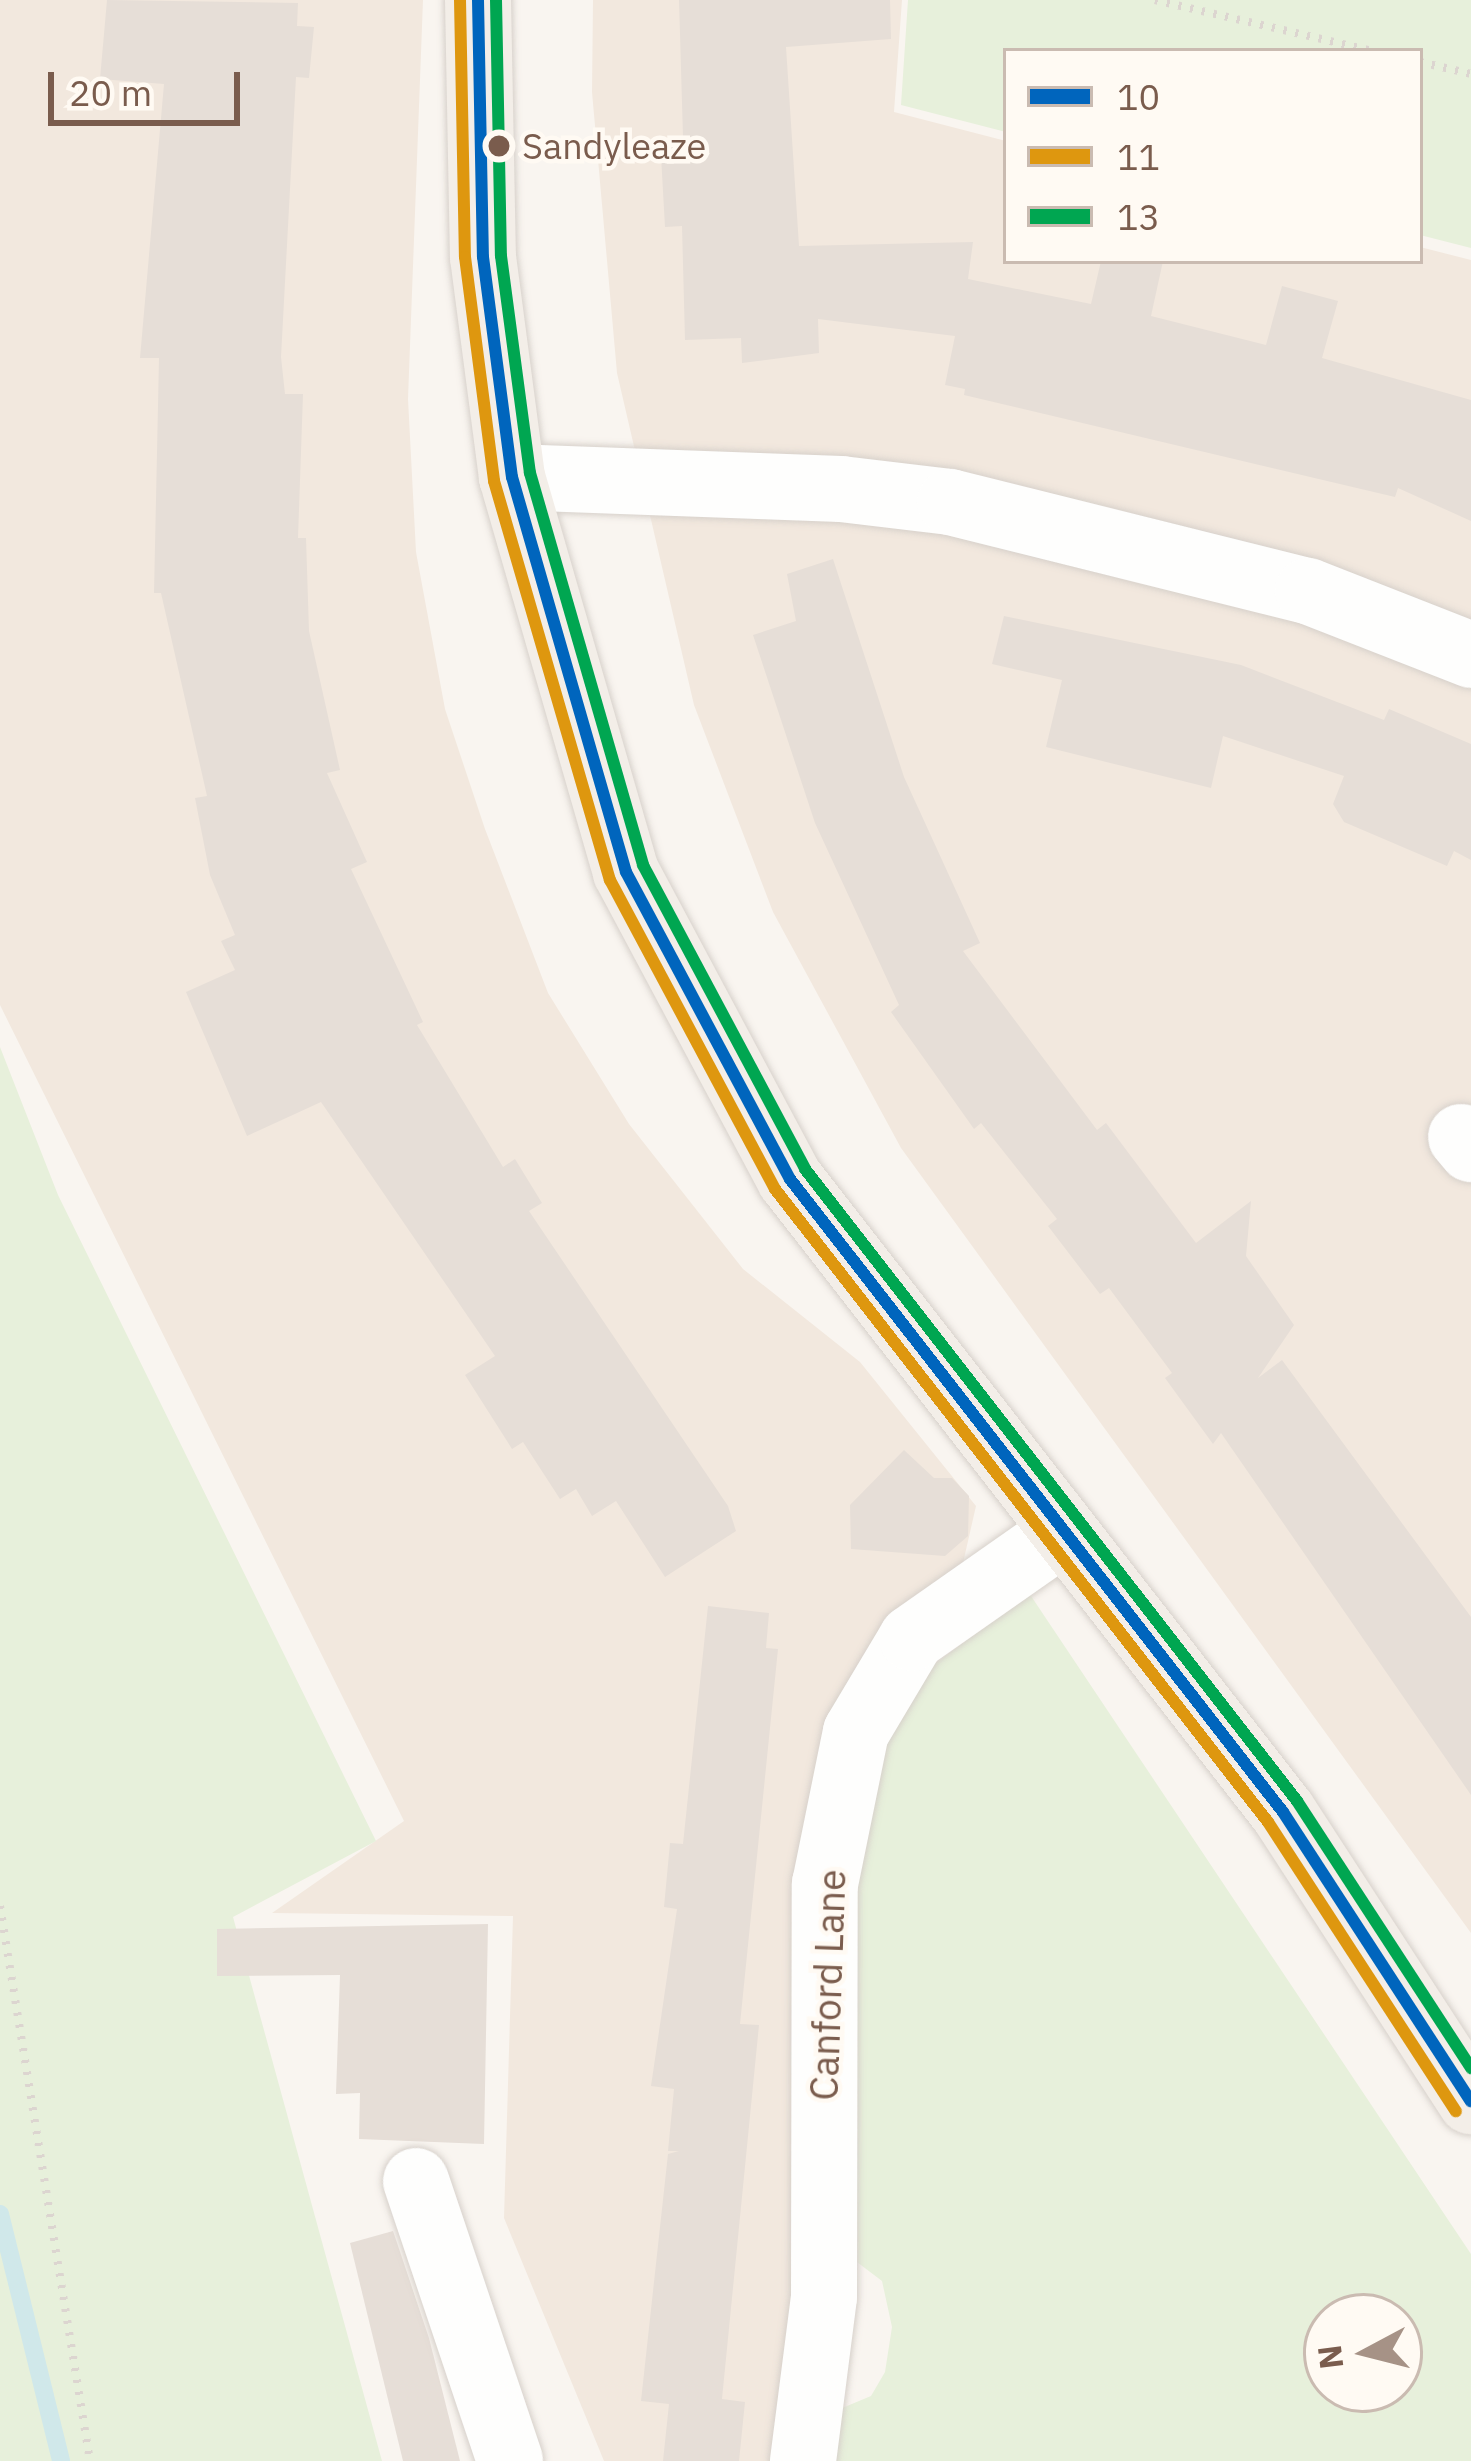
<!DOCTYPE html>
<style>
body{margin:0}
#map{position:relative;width:1471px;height:2461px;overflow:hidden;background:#f9f5f0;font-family:"IBM Plex Sans",sans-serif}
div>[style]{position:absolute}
.residential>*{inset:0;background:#f2e8de}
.green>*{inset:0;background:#e7f0db}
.stream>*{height:18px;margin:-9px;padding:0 9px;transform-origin:9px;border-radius:9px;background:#d0e8ea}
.building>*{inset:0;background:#e6ded7}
.path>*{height:8px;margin-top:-4px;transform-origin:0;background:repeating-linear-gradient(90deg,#dcd5d0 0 3px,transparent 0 12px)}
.roads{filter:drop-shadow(0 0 3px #d7d1cb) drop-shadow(0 0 3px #d7d1cb)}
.minor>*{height:66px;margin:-33px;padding:0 33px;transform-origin:33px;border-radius:33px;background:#fefefd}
.major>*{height:66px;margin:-33px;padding:0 33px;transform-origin:33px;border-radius:33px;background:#f3eee8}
.bus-1>*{height:12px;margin:-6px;padding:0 6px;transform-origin:6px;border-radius:6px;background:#0065bd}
.bus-2>*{height:12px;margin:-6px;padding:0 6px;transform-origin:6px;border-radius:6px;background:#de970f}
.bus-3>*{height:12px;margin:-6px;padding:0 6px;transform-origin:6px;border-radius:6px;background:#00a651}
.dots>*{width:33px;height:33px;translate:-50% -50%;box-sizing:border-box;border:6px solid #fffaf3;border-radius:50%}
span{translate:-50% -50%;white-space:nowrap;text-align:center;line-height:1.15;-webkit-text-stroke:9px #fffaf3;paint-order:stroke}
.bus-label{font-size:36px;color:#7a5c4d}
.left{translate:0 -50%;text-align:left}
.street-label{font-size:39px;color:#7a5c4d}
.legend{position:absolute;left:1003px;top:48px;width:420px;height:216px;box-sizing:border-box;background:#fffaf3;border:3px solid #cabbb1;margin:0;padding:15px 21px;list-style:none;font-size:36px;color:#7a5c4d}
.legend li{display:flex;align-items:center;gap:24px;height:60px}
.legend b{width:60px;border:3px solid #cabbb1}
.north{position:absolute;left:1303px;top:2293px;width:120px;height:120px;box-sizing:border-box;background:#fffaf3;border:3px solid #cabbb1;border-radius:50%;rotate:263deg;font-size:33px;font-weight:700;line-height:48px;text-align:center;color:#7a5c4d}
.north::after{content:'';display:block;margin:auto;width:42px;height:54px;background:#a69286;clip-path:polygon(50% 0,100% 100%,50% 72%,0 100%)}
.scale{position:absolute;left:48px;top:72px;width:192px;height:54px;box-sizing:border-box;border:6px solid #7a5c4d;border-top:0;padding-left:15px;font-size:36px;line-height:42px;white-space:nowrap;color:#7a5c4d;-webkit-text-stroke:9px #fffaf3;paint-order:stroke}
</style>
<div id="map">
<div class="residential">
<i style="clip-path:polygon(0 0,423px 0,408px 399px,416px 552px,445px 709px,485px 829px,548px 993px,629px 1124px,743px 1269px,860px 1362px,976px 1506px,963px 1563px,889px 1652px,787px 2461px,604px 2461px,504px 2218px,513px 1916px,272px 1913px,404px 1821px,0 1005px)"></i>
<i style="clip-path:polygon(593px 0,902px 0,894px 112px,1006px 141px,1006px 261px,1420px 261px,1420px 247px,1471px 260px,1471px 1933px,901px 1148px,773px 912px,694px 705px,617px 373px,592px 92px)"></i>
</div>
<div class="green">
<i style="clip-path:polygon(908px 0,1471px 0,1471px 248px,1420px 235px,1420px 51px,1006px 51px,1006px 132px,901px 105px)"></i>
<i style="clip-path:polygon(0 1047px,58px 1195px,376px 1841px,233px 1917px,382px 2461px,0 2461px)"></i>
<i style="clip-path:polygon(evenodd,1029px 1593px,1471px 2254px,1471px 2461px,828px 2461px,835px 2411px,871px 2396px,885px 2372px,892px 2327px,882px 2281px,849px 2256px,853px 1885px,883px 1741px,931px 1667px,1029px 1593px,1327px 2317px,1399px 2317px,1399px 2389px,1327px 2389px,1327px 2317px)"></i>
</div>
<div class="stream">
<i style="left:0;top:2214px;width:254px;rotate:76.1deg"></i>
</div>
<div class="building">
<i style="clip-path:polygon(107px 0,298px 3px,297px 26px,314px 27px,309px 78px,296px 77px,281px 357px,285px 394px,303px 394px,298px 538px,306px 538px,309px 631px,340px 770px,327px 773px,367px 862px,351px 869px,423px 1022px,417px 1025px,503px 1167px,515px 1159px,542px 1203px,529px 1211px,728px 1506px,736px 1531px,665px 1577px,616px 1501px,592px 1516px,576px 1489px,560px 1499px,523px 1442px,512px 1449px,465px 1375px,495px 1356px,321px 1102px,247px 1136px,186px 992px,235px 970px,221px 941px,235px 935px,210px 875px,195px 798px,207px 796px,161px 593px,154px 593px,159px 358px,140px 358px,164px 84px,100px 79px)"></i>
<i style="clip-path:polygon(679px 0,890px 0,891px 39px,786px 47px,799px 246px,973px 242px,968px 279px,1091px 304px,1101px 261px,1163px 261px,1151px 316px,1266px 345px,1282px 286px,1338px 301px,1322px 358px,1471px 400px,1471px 521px,1398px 488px,1395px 497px,964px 395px,965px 389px,945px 385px,955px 336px,818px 319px,819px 353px,742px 363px,741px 338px,685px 340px,682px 226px,665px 227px,660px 138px,683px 137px)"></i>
<i style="clip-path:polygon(833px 559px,904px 777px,980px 943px,963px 951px,1097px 1130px,1106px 1123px,1196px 1243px,1251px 1201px,1246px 1256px,1294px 1325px,1258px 1378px,1282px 1360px,1471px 1617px,1471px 1795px,1221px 1433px,1213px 1444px,1165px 1378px,1172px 1373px,1109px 1288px,1100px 1294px,1048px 1226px,1057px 1219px,981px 1123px,974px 1129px,891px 1012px,899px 1005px,815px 823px,753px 635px,796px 621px,787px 574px)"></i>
<i style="clip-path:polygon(1004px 616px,1241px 665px,1384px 720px,1389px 709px,1471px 744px,1471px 860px,1454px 851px,1447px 866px,1344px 822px,1333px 804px,1344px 776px,1223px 736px,1211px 788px,1046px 747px,1062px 680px,992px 664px)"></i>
<i style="clip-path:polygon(904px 1450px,934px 1478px,952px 1478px,969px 1496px,968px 1536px,945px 1556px,851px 1549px,850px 1505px)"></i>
<i style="clip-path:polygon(708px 1606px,769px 1613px,766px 1648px,778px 1649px,740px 2024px,759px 2025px,722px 2399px,745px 2402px,739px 2461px,663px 2461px,669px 2404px,641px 2401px,668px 2154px,679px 2151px,668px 2151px,674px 2089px,651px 2086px,677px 1909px,664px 1907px,670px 1843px,683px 1844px)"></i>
<i style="clip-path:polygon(488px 1924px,484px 2144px,359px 2139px,360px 2093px,336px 2094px,340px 1975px,217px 1976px,217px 1929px)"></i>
<i style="clip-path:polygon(393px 2231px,429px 2338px,460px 2461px,403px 2461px,350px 2243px)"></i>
</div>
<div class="path">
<i style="left:1155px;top:0;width:223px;rotate:13.2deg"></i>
<i style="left:1420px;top:62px;width:52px;rotate:13.2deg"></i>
<i style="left:0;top:1906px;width:562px;rotate:80.79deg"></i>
</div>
<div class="roads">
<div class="minor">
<i style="left:512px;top:477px;width:329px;rotate:2.1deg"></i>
<i style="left:841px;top:489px;width:110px;rotate:6.8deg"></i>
<i style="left:950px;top:502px;width:369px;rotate:14deg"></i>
<i style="left:1308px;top:591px;width:175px;rotate:21.4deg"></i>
<i style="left:1461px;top:1137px;width:16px;rotate:50deg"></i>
<i style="left:416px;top:2181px;width:295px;rotate:71.4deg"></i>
<i style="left:803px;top:2461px;width:165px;rotate:-82.7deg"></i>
<i style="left:824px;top:2297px;width:413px;rotate:-89.9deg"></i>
<i style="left:825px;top:1884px;width:155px;rotate:-78.5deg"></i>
<i style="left:856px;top:1732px;width:109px;rotate:-59.2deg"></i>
<i style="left:912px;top:1638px;width:183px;rotate:-35deg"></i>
</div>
<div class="major">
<i style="left:478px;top:0;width:257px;rotate:88.9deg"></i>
<i style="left:483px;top:257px;width:222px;rotate:82.5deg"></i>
<i style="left:512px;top:477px;width:411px;rotate:73.9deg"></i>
<i style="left:626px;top:872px;width:348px;rotate:61.9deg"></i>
<i style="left:790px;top:1179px;width:802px;rotate:52.09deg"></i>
<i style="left:1283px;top:1812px;width:345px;rotate:57deg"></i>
</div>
</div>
<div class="bus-1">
<i style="left:478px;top:0;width:257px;rotate:88.9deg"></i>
<i style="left:483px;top:257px;width:222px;rotate:82.5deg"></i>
<i style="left:512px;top:477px;width:411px;rotate:73.9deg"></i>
<i style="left:626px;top:872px;width:348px;rotate:61.9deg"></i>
<i style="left:790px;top:1179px;width:802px;rotate:52.09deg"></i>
<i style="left:1283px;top:1812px;width:345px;rotate:57deg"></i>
</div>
<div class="bus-2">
<i style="left:460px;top:0;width:257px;rotate:88.9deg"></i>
<i style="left:465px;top:257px;width:226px;rotate:82.6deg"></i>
<i style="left:494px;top:481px;width:416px;rotate:73.8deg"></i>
<i style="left:610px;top:880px;width:350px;rotate:61.9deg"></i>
<i style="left:775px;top:1189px;width:802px;rotate:52.09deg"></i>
<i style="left:1268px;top:1822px;width:345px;rotate:57deg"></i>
</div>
<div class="bus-3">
<i style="left:496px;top:0;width:256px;rotate:88.9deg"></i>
<i style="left:501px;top:256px;width:219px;rotate:82.4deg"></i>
<i style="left:530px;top:473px;width:408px;rotate:73.9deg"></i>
<i style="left:643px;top:865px;width:344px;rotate:61.9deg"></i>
<i style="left:805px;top:1169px;width:801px;rotate:52.1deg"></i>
<i style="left:1297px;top:1801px;width:319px;rotate:56.9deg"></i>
</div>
<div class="dots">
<i style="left:499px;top:146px;background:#7a5c4d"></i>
</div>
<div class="bus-label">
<span class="left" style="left:522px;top:146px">Sandyleaze</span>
</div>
<div class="street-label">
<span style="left:828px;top:1985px;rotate:-88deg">Canford Lane</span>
</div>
<ul class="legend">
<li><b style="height:15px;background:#0065bd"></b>10</li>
<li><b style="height:15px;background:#de970f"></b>11</li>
<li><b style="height:15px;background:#00a651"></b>13</li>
</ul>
<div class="north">N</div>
<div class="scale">20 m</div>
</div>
